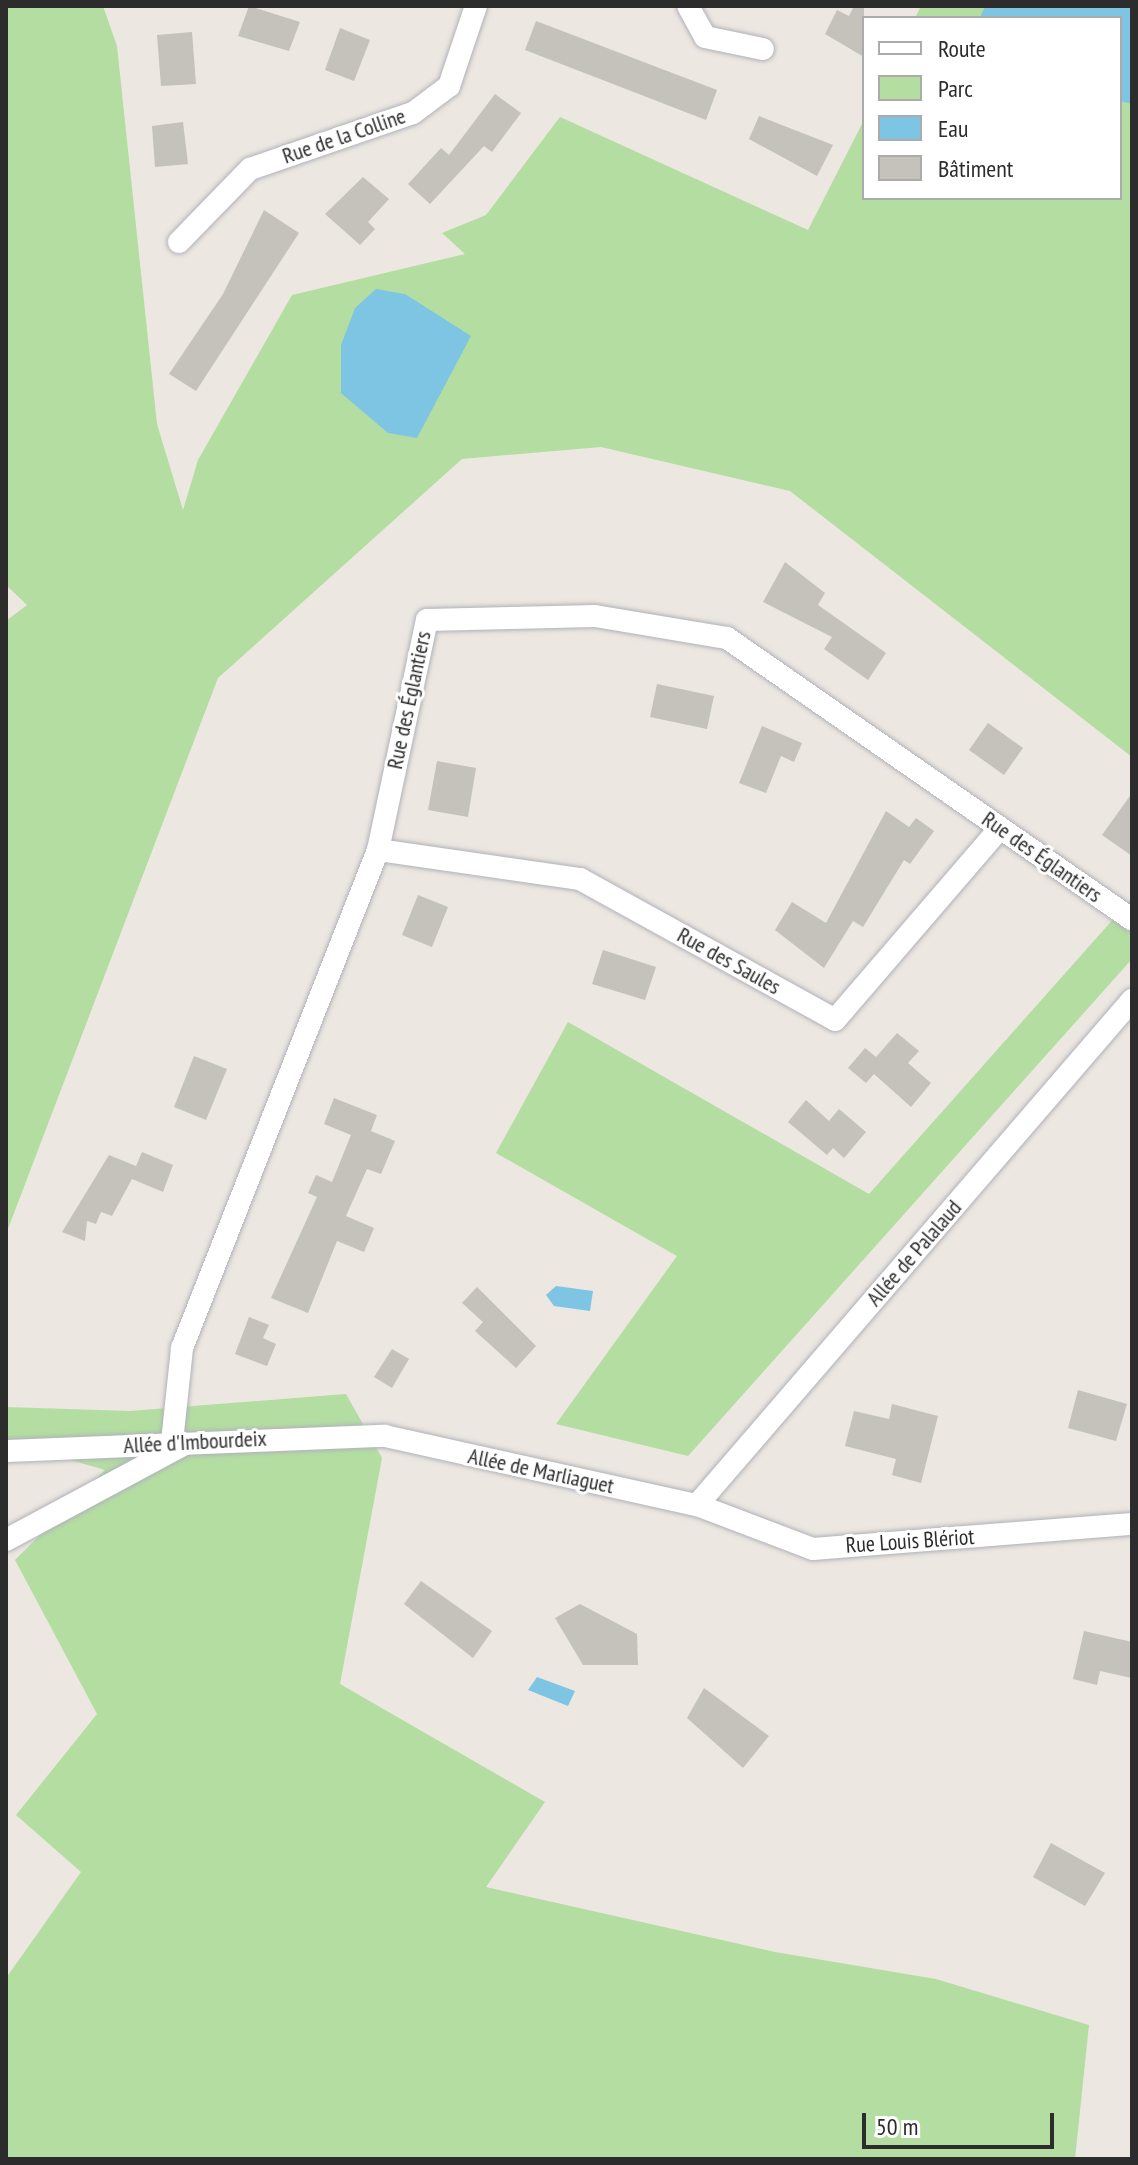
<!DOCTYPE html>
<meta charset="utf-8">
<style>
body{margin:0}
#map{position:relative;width:1138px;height:2165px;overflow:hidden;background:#ece7e0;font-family:"PT Sans Narrow",sans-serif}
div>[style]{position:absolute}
.green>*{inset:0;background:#b4dda2}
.water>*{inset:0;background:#7ec5e3}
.building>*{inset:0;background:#c5c1bb}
.roads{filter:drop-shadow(0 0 2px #b0b1bb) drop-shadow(0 0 2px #b0b1bb)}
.street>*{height:22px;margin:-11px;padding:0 11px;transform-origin:11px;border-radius:11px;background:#fff}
span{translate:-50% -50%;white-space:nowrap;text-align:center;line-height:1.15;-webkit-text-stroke:6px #fff;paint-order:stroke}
.street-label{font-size:22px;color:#2c2c2c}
.frame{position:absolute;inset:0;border:8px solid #2c2c2c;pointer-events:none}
.legend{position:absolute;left:862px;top:16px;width:260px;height:184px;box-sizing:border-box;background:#fff;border:2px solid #ababab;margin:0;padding:10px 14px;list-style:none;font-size:24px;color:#2c2c2c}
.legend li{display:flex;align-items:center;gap:16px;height:40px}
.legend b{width:40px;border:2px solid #ababab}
.scale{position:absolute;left:862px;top:2113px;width:192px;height:36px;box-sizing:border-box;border:4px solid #2c2c2c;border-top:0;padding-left:10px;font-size:24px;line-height:28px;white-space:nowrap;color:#2c2c2c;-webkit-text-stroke:6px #fff;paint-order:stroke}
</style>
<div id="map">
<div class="green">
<i style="clip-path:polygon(6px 6px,103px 6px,117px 46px,157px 424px,183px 510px,198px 460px,292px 295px,465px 254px,442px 233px,486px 215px,560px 117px,808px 230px,864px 120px,864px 198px,1120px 198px,1120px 18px,915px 18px,921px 6px,1132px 6px,1132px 757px,790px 491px,601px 447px,462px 459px,218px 678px,6px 1234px,6px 621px,27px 605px,6px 585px)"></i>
<i style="clip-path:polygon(1132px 898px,1132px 959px,688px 1456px,556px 1424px,677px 1256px,496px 1153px,568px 1022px,869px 1194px)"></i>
<i style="clip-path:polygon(346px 1394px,382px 1458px,340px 1684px,545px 1802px,486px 1887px,775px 1952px,936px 1979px,1089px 2025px,1075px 2159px,6px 2159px,6px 1978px,81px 1872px,16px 1815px,97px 1714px,15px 1560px,105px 1470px,6px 1441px,6px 1407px,130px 1411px)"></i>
</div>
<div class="water">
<i style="clip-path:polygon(985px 6px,1132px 6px,1132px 104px,1120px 101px,1120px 18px,980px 18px)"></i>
<i style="clip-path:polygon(376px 289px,405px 294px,471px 336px,417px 438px,388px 433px,341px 393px,341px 345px,355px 308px)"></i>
<i style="clip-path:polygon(556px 1286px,593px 1291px,590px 1311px,554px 1306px,546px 1295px)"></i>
<i style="clip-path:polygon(537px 1677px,575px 1691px,568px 1706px,528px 1690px)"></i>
</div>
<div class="building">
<i style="clip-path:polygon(249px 6px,300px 22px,289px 51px,238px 36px)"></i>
<i style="clip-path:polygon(854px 6px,864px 6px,864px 57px,825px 34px,837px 10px,849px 16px)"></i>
<i style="clip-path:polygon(536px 21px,717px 90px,706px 120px,525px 50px)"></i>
<i style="clip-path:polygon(340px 28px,370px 40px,354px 81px,325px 70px)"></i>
<i style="clip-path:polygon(192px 32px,196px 84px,161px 86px,157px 35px)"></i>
<i style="clip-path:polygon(495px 94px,521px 113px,492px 152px,484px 146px,430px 204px,408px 184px,441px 148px,449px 155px)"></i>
<i style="clip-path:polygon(759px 116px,833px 145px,817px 176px,749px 139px)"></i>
<i style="clip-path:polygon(183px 122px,188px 164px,155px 167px,152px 126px)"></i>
<i style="clip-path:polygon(363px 177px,389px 199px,368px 222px,375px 229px,360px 245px,325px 214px)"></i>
<i style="clip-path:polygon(264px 210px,299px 233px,196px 391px,169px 374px,223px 294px)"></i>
<i style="clip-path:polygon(785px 562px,825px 593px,818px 605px,886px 653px,868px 680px,824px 649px,832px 637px,763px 602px)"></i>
<i style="clip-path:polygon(657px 684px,714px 696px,707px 729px,650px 717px)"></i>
<i style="clip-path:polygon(988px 723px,1023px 748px,1004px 775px,969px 750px)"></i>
<i style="clip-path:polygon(762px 726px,802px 743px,794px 762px,781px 756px,766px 793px,739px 783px)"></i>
<i style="clip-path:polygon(437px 761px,476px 768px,468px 817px,428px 810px)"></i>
<i style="clip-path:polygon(1132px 793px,1132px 856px,1102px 835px)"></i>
<i style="clip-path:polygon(886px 811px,909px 827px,916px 818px,934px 831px,910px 864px,904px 860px,863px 927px,853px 921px,824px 968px,775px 930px,792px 902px,826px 923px)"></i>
<i style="clip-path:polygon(418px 895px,448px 907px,432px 947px,402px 935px)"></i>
<i style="clip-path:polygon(603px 950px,656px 967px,645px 1000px,592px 984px)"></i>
<i style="clip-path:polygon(897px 1033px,919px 1051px,908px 1063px,931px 1083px,911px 1107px,874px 1074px,866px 1083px,848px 1068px,865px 1048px,876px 1057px)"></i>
<i style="clip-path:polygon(194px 1056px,227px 1069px,206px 1120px,174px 1107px)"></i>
<i style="clip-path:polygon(334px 1098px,377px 1115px,371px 1131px,395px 1141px,381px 1174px,367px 1169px,346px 1216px,374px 1228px,364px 1252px,337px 1241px,308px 1313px,271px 1298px,317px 1197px,308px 1193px,316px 1175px,332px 1182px,351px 1135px,324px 1124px)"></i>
<i style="clip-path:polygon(806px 1100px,829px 1121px,839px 1109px,866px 1132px,844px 1158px,833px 1148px,827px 1155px,788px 1122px)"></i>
<i style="clip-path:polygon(142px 1152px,173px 1165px,163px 1192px,132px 1179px,112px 1216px,101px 1212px,96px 1224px,87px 1221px,85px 1241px,62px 1232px,109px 1155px,136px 1166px)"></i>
<i style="clip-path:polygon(477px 1287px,536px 1346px,516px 1368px,475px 1331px,483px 1322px,462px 1303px)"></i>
<i style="clip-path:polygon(249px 1317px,269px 1325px,263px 1338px,276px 1344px,267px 1366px,235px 1354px)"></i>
<i style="clip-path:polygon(392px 1349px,409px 1359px,392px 1388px,374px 1377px)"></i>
<i style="clip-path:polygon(1078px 1390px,1127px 1404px,1116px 1441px,1068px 1428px)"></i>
<i style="clip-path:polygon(892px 1404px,938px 1416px,921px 1483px,892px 1475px,896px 1459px,845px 1446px,854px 1411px,889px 1419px)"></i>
<i style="clip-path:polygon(421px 1581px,492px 1631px,473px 1658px,404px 1604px)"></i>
<i style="clip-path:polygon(580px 1604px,637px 1634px,638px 1665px,583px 1665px,555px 1618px)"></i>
<i style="clip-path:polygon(1084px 1631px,1132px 1642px,1132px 1678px,1100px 1671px,1097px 1685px,1073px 1679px)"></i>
<i style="clip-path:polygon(704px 1688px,769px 1736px,743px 1768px,687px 1718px)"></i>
<i style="clip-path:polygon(1051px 1843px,1105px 1873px,1085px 1906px,1033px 1877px)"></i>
</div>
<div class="roads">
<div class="street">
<i style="left:688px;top:6px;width:35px;rotate:61deg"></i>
<i style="left:705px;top:37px;width:59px;rotate:11.7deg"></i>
<i style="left:179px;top:242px;width:102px;rotate:-45.8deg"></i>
<i style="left:250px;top:169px;width:172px;rotate:-19deg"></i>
<i style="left:413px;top:113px;width:45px;rotate:-36.9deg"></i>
<i style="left:449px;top:86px;width:84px;rotate:-71.4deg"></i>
<i style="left:378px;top:850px;width:204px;rotate:8.2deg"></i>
<i style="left:580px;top:879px;width:291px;rotate:28.9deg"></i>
<i style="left:835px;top:1020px;width:253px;rotate:-49.3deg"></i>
<i style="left:172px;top:1442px;width:95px;rotate:-83.9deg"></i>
<i style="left:182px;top:1348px;width:535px;rotate:-68.52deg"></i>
<i style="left:378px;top:850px;width:235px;rotate:-78deg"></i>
<i style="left:427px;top:620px;width:168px;rotate:-1.4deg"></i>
<i style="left:595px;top:616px;width:134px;rotate:9.5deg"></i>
<i style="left:727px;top:638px;width:493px;rotate:34.8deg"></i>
<i style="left:6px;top:1451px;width:379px;rotate:-2.3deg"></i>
<i style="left:385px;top:1436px;width:320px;rotate:12.5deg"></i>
<i style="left:697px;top:1505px;width:124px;rotate:20.8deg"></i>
<i style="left:813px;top:1549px;width:320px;rotate:-4.5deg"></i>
<i style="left:697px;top:1505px;width:667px;rotate:-49.26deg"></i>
<i style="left:6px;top:1540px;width:203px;rotate:-28.2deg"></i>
</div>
</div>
<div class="street-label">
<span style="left:344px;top:136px;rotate:-19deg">Rue de la Colline</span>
<span style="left:409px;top:700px;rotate:-78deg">Rue des Églantiers</span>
<span style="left:1042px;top:857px;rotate:35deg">Rue des Églantiers</span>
<span style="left:729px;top:961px;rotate:29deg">Rue des Saules</span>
<span style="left:914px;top:1253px;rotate:-49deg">Allée de Palalaud</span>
<span style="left:195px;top:1442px;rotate:-3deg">Allée d'Imbourdeix</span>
<span style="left:541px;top:1471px;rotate:12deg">Allée de Marliaguet</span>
<span style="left:910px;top:1541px;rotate:-4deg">Rue Louis Blériot</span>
</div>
<div class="frame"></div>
<ul class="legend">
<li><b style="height:10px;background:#fff"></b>Route</li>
<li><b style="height:22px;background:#b4dda2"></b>Parc</li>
<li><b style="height:22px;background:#7ec5e3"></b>Eau</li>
<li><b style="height:22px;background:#c5c1bb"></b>Bâtiment</li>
</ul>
<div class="scale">50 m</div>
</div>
